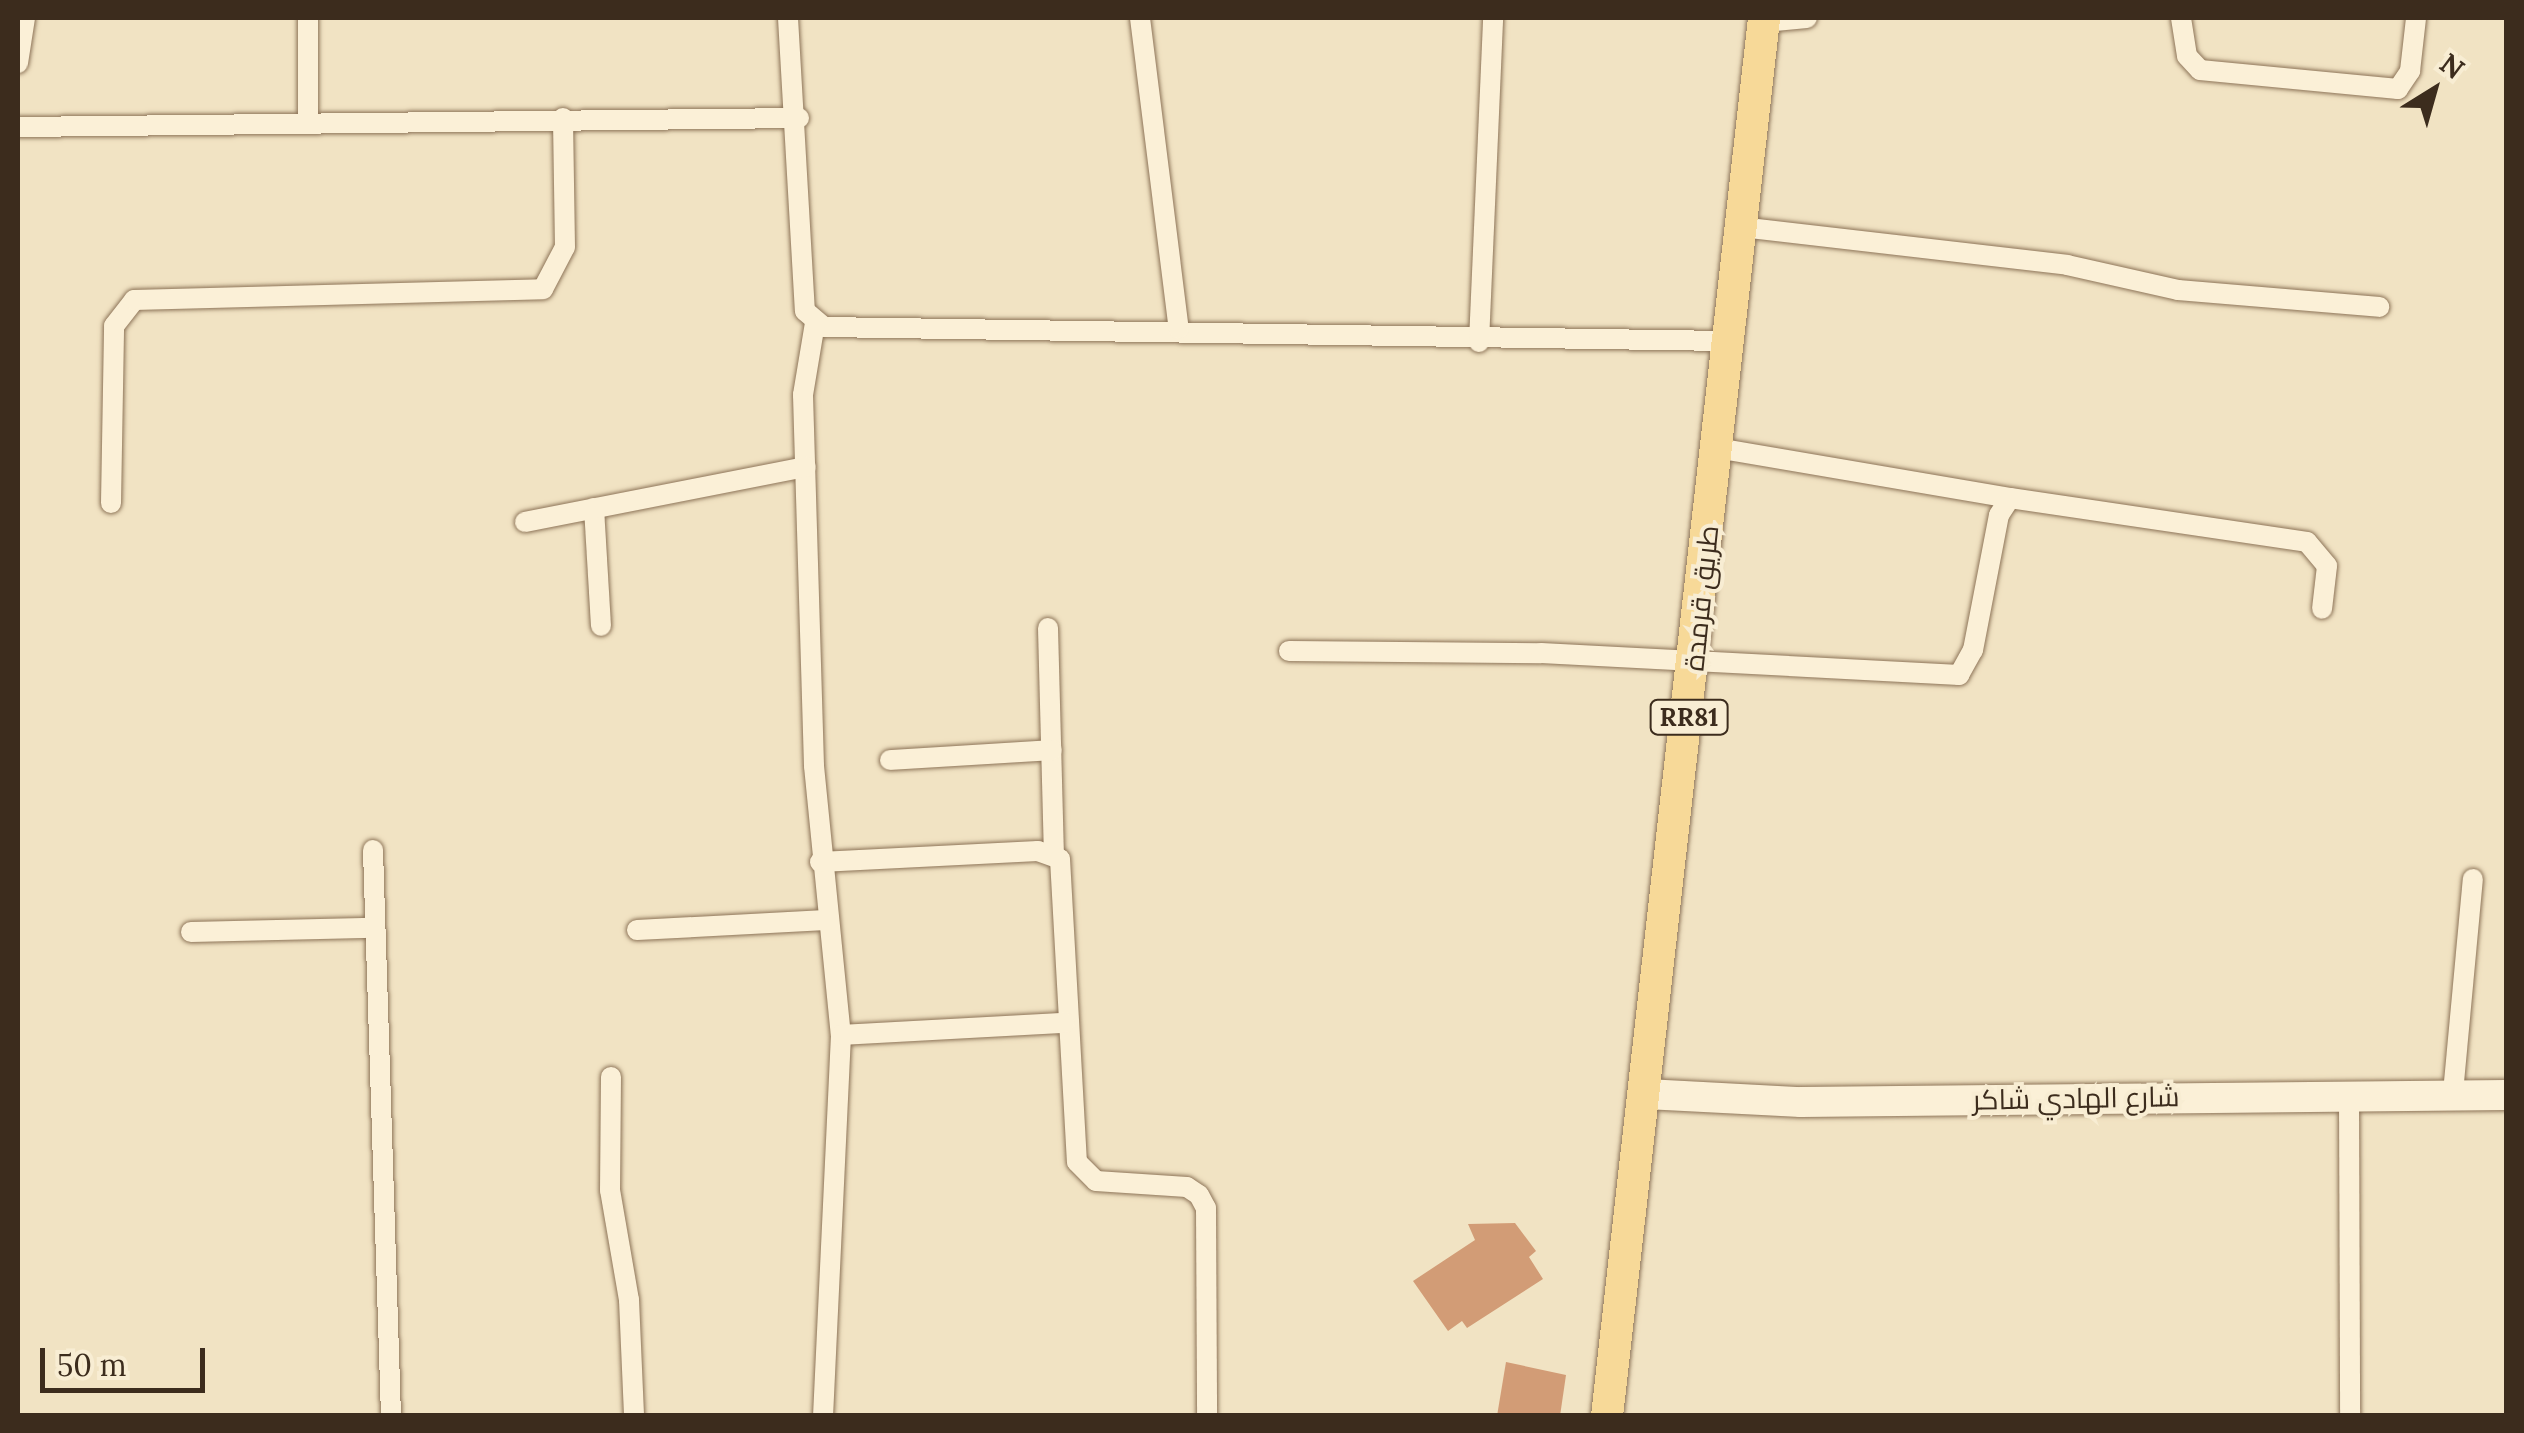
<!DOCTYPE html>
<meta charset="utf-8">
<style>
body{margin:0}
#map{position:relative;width:2524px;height:1433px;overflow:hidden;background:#f1e3c3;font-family:Lora,Cairo,serif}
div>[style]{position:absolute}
.building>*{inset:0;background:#d29c76}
.roads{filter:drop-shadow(0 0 2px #8d7458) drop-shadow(0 0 2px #8d7458)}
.street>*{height:20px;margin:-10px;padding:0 10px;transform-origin:10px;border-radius:10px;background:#fbf0d7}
.secondary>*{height:30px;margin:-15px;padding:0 15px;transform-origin:15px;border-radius:15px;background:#fbf0d7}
.primary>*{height:32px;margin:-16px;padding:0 16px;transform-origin:16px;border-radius:16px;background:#f7d998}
span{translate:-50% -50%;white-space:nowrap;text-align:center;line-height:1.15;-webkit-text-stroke:8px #f8edd3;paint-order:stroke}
.shield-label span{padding:2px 8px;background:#f8edd3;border:2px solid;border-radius:8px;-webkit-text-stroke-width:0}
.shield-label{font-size:25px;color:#3c2c1d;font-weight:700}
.street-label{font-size:28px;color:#3c2c1d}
.frame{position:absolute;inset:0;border:20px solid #3c2c1d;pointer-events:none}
.north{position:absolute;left:2384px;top:40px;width:100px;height:100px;-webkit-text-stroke:8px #f8edd3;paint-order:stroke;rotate:37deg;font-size:28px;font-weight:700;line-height:40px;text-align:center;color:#3c2c1d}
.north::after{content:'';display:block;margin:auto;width:35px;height:45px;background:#3c2c1d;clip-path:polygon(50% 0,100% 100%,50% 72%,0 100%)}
.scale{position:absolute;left:40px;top:1348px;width:165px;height:45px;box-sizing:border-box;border:5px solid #3c2c1d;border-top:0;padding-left:12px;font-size:30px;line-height:35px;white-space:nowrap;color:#3c2c1d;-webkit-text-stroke:8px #f8edd3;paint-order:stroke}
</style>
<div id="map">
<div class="building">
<i style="clip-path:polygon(1515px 1223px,1536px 1251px,1529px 1257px,1543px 1279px,1467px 1328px,1462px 1321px,1448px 1331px,1413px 1281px,1475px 1240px,1468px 1224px)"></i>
<i style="clip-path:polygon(1506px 1362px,1566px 1375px,1560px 1416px,1497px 1416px)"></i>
</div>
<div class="roads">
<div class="street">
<i style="left:308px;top:18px;width:105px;rotate:90deg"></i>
<i style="left:788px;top:18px;width:293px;rotate:86.7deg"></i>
<i style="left:805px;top:311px;width:25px;rotate:40deg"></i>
<i style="left:824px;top:327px;width:904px;rotate:0.89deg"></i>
<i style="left:1140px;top:18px;width:313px;rotate:82.9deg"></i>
<i style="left:2181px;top:18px;width:38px;rotate:81deg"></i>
<i style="left:2187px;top:56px;width:19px;rotate:47deg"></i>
<i style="left:2200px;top:70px;width:199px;rotate:5.5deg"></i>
<i style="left:2398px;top:89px;width:22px;rotate:-56deg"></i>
<i style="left:2410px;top:71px;width:53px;rotate:-83.5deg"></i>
<i style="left:1764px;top:22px;width:43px;rotate:-5.3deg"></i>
<i style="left:18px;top:63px;width:46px;rotate:-81.2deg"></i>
<i style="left:18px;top:127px;width:781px;rotate:-0.66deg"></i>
<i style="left:1741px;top:227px;width:328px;rotate:6.6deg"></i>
<i style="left:2067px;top:265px;width:114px;rotate:12.7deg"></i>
<i style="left:2178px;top:290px;width:202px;rotate:4.8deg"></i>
<i style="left:815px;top:323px;width:73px;rotate:99.5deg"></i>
<i style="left:803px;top:395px;width:371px;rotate:88.3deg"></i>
<i style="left:814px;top:766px;width:270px;rotate:84.3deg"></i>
<i style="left:841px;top:1035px;width:381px;rotate:92.7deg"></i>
<i style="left:1479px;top:342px;width:324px;rotate:-87.5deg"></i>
<i style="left:1717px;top:448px;width:297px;rotate:9.7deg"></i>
<i style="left:111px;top:503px;width:177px;rotate:-89deg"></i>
<i style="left:114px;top:326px;width:33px;rotate:-52deg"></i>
<i style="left:134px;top:300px;width:409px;rotate:-1.5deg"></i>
<i style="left:543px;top:289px;width:47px;rotate:-62.4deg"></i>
<i style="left:565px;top:247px;width:129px;rotate:-90.9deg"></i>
<i style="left:594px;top:508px;width:118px;rotate:86.6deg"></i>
<i style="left:525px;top:522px;width:286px;rotate:-11.1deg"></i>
<i style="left:1048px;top:628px;width:224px;rotate:88.5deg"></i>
<i style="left:1289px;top:651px;width:252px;rotate:0.5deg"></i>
<i style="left:1541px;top:653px;width:419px;rotate:3deg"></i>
<i style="left:1959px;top:675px;width:29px;rotate:-61deg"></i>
<i style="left:1973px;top:650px;width:137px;rotate:-79.1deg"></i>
<i style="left:1999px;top:515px;width:20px;rotate:-57deg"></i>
<i style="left:2010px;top:498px;width:300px;rotate:8.4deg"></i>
<i style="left:2307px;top:542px;width:31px;rotate:50deg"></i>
<i style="left:2327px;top:566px;width:43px;rotate:96.6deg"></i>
<i style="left:890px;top:760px;width:162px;rotate:-3.5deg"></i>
<i style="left:373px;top:850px;width:566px;rotate:88.18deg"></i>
<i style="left:820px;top:862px;width:218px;rotate:-2.9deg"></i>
<i style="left:1038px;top:851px;width:23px;rotate:20deg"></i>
<i style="left:1060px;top:859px;width:303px;rotate:86.8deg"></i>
<i style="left:1077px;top:1162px;width:27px;rotate:45deg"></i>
<i style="left:1096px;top:1181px;width:91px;rotate:3.8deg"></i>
<i style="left:1187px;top:1187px;width:14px;rotate:34deg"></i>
<i style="left:1199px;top:1195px;width:15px;rotate:62deg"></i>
<i style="left:1206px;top:1208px;width:208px;rotate:89.7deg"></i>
<i style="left:637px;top:930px;width:189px;rotate:-3deg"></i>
<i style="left:191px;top:932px;width:183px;rotate:-1.3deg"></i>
<i style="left:841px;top:1035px;width:224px;rotate:-3.1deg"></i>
<i style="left:611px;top:1077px;width:113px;rotate:90.5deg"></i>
<i style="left:610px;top:1190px;width:112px;rotate:80.2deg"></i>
<i style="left:629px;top:1300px;width:116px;rotate:87.5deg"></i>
<i style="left:2453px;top:1093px;width:215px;rotate:-84.7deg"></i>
<i style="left:2349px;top:1094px;width:322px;rotate:89.8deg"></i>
</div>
<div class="secondary">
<i style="left:1646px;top:1094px;width:155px;rotate:3deg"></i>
<i style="left:1801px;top:1102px;width:705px;rotate:-0.57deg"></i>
</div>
<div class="primary">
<i style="left:1607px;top:1416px;width:1407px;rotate:-83.59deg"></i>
</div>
</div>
<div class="shield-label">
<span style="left:1689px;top:717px">RR81</span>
</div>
<div class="street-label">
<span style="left:1701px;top:598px;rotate:-84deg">طريق قرمدة</span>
<span style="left:2076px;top:1098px;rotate:-1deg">شارع الهادي شاكر</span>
</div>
<div class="frame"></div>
<div class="north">N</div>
<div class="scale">50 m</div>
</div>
